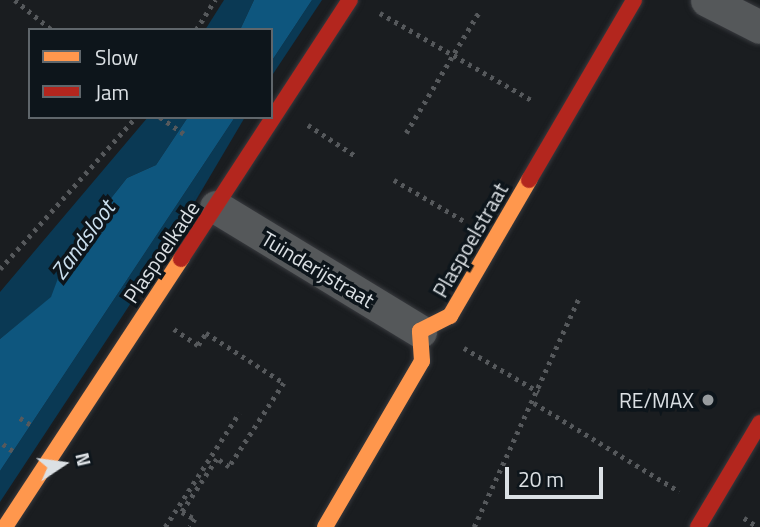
<!DOCTYPE html>
<style>
body{margin:0}
#map{position:relative;width:760px;height:527px;overflow:hidden;background:#1a1d20;font-family:"Titillium Web",sans-serif}
div>[style]{position:absolute}
.green>*{inset:0;background:#0a3954}
.water>*{inset:0;background:#0e567e}
.path>*{height:4.5px;margin-top:-2.25px;transform-origin:0;background:repeating-linear-gradient(90deg,#56595c 0 3.5px,transparent 0 8.5px)}
.roads{filter:drop-shadow(0 0 2px #383a3e) drop-shadow(0 0 2px #383a3e)}
.street>*{height:33px;margin:-16.5px;padding:0 16.5px;transform-origin:16.5px;border-radius:16.5px;background:#55585a}
.slow>*{height:16px;margin:-8px;padding:0 8px;transform-origin:8px;border-radius:8px;background:#ff974d}
.jam>*{height:16px;margin:-8px;padding:0 8px;transform-origin:8px;border-radius:8px;background:#b3261e}
.dots>*{width:19px;height:19px;translate:-50% -50%;box-sizing:border-box;border:4px solid #0d151b;border-radius:50%}
span{translate:-50% -50%;white-space:nowrap;text-align:center;line-height:1.15;-webkit-text-stroke:7px #0d151b;paint-order:stroke}
.street-label{font-size:21px;color:#dbe0e4}
.poi-label{font-size:21px;color:#dbe0e4}
.right{translate:-100% -50%;text-align:right}
.water-label{font-size:23px;color:#cadfee;font-style:italic}
.legend{position:absolute;left:28px;top:28px;width:245px;height:91px;box-sizing:border-box;background:#0d151b;border:2px solid #5f666b;margin:0;padding:9px 12px;list-style:none;font-size:21px;color:#dbe0e4}
.legend li{display:flex;align-items:center;gap:14px;height:35px}
.legend b{width:35px;border:2px solid #5f666b}
.north{position:absolute;left:28px;top:429px;width:70px;height:70px;-webkit-text-stroke:5px #0d151b;paint-order:stroke;rotate:77deg;font-size:19px;font-weight:700;line-height:28px;text-align:center;color:#dbe0e4}
.north::after{content:'';display:block;margin:auto;width:24px;height:32px;background:#dbe0e4;clip-path:polygon(50% 0,100% 100%,50% 72%,0 100%)}
.scale{position:absolute;left:505px;top:467px;width:98px;height:32px;box-sizing:border-box;border:4px solid #dbe0e4;border-top:0;padding-left:9px;font-size:21px;line-height:24px;white-space:nowrap;color:#dbe0e4;-webkit-text-stroke:5px #0d151b;paint-order:stroke}
</style>
<div id="map">
<div class="green">
<i style="clip-path:polygon(224px 0,254px 0,240px 30px,205px 30px)"></i>
<i style="clip-path:polygon(312px 0,322px 0,271px 77px,271px 62px)"></i>
<i style="clip-path:polygon(148px 117px,188px 117px,156px 165px,127px 178px,67px 254px,52px 297px,0 339px,0 292px)"></i>
<i style="clip-path:polygon(235px 117px,245px 117px,173px 239px,0 502px,0 471px)"></i>
</div>
<div class="water">
<i style="clip-path:polygon(254px 0,312px 0,271px 62px,271px 30px,240px 30px)"></i>
<i style="clip-path:polygon(188px 117px,235px 117px,0 471px,0 339px,51px 297px,67px 254px,127px 178px,156px 165px)"></i>
</div>
<div class="path">
<i style="left:15px;top:0;width:48px;rotate:39deg"></i>
<i style="left:380px;top:13px;width:177px;rotate:29.9deg"></i>
<i style="left:196px;top:30px;width:36px;rotate:-58deg"></i>
<i style="left:160px;top:117px;width:29px;rotate:35deg"></i>
<i style="left:308px;top:125px;width:59px;rotate:33.1deg"></i>
<i style="left:406px;top:133px;width:141px;rotate:-58.9deg"></i>
<i style="left:394px;top:180px;width:83px;rotate:30.3deg"></i>
<i style="left:0;top:269px;width:204px;rotate:-48.2deg"></i>
<i style="left:174px;top:329px;width:29px;rotate:34deg"></i>
<i style="left:198px;top:345px;width:14px;rotate:-56deg"></i>
<i style="left:206px;top:333px;width:93px;rotate:32.7deg"></i>
<i style="left:284px;top:383px;width:100px;rotate:123.2deg"></i>
<i style="left:229px;top:467px;width:14px;rotate:-146deg"></i>
<i style="left:217px;top:459px;width:64px;rotate:123.4deg"></i>
<i style="left:182px;top:512px;width:15px;rotate:28deg"></i>
<i style="left:195px;top:519px;width:9px;rotate:122deg"></i>
<i style="left:464px;top:348px;width:87px;rotate:30.4deg"></i>
<i style="left:534px;top:403px;width:170px;rotate:31.3deg"></i>
<i style="left:20px;top:418px;width:13px;rotate:32deg"></i>
<i style="left:3px;top:444px;width:12px;rotate:35deg"></i>
<i style="left:744px;top:518px;width:17px;rotate:33deg"></i>
<i style="left:165px;top:527px;width:136px;rotate:-57deg"></i>
<i style="left:474px;top:527px;width:252px;rotate:-65.4deg"></i>
</div>
<div class="roads">
<div class="street">
<i style="left:707px;top:0;width:59px;rotate:27deg"></i>
<i style="left:216px;top:207px;width:239px;rotate:31.3deg"></i>
</div>
<div class="slow">
<i style="left:5px;top:527px;width:321px;rotate:-56.7deg"></i>
<i style="left:325px;top:527px;width:192px;rotate:-59.7deg"></i>
<i style="left:422px;top:361px;width:30px;rotate:-94deg"></i>
<i style="left:420px;top:331px;width:34px;rotate:-27deg"></i>
<i style="left:450px;top:316px;width:157px;rotate:-59.8deg"></i>
</div>
<div class="jam">
<i style="left:529px;top:180px;width:208px;rotate:-59.7deg"></i>
<i style="left:181px;top:259px;width:309px;rotate:-56.9deg"></i>
<i style="left:698px;top:527px;width:121px;rotate:-59.2deg"></i>
</div>
</div>
<div class="dots">
<i style="left:708px;top:400px;background:#979c9f"></i>
</div>
<div class="street-label">
<span style="left:470px;top:240px;rotate:-60deg">Plaspoelstraat</span>
<span style="left:161px;top:252px;rotate:-56deg">Plaspoelkade</span>
<span style="left:318px;top:269px;rotate:31deg">Tuinderijstraat</span>
</div>
<div class="poi-label">
<span class="right" style="left:694px;top:400px">RE/MAX</span>
</div>
<div class="water-label">
<span style="left:83px;top:240px;rotate:-54deg">Zandsloot</span>
</div>
<ul class="legend">
<li><b style="height:9px;background:#ff974d"></b>Slow</li>
<li><b style="height:9px;background:#b3261e"></b>Jam</li>
</ul>
<div class="north">N</div>
<div class="scale">20 m</div>
</div>
